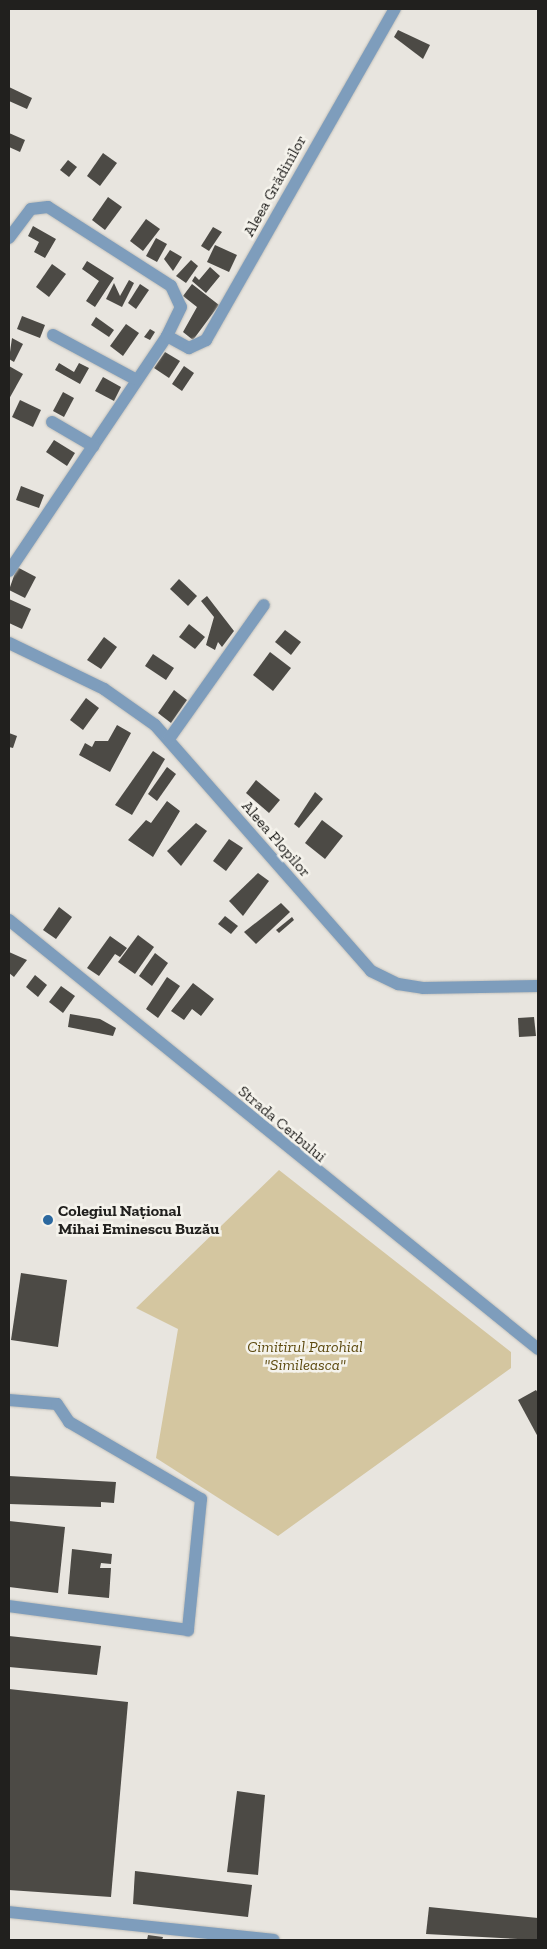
<!DOCTYPE html>
<meta charset="utf-8">
<style>
body{margin:0}
#map{position:relative;width:547px;height:1949px;overflow:hidden;background:#e8e5df;font-family:"Zilla Slab",serif}
div>[style]{position:absolute}
.green>*{inset:0;background:#d4c6a0}
.building>*{inset:0;background:#4c4a45}
.roads{filter:drop-shadow(0 0 1px #c4c2bc) drop-shadow(0 0 1px #c4c2bc)}
.minor>*{height:12px;margin:-6px;padding:0 6px;transform-origin:6px;border-radius:6px;background:#7e9dbc}
.dots>*{width:14px;height:14px;translate:-50% -50%;box-sizing:border-box;border:2px solid #f5f3ec;border-radius:50%}
span{translate:-50% -50%;white-space:nowrap;text-align:center;line-height:1.15;-webkit-text-stroke:5px #f5f3ec;paint-order:stroke}
.street-label{font-size:16px;color:#21201e}
.poi-label{font-size:16px;color:#21201e;font-weight:700}
.left{translate:0 -50%;text-align:left}
.park-label{font-size:16px;color:#5d4a0f;font-style:italic}
.frame{position:absolute;inset:0;border:10px solid #21201e;pointer-events:none}
</style>
<div id="map">
<div class="green">
<i style="clip-path:polygon(279px 1170px,511px 1352px,511px 1368px,278px 1536px,156px 1458px,178px 1329px,136px 1308px)"></i>
</div>
<div class="building">
<i style="clip-path:polygon(398px 30px,430px 45px,423px 59px,394px 37px)"></i>
<i style="clip-path:polygon(9px 87px,32px 98px,27px 109px,9px 101px)"></i>
<i style="clip-path:polygon(9px 133px,25px 140px,20px 152px,9px 147px)"></i>
<i style="clip-path:polygon(103px 153px,117px 163px,100px 186px,87px 176px)"></i>
<i style="clip-path:polygon(68px 160px,77px 167px,69px 177px,60px 170px)"></i>
<i style="clip-path:polygon(108px 197px,122px 207px,105px 230px,92px 220px)"></i>
<i style="clip-path:polygon(146px 219px,160px 229px,143px 251px,130px 241px)"></i>
<i style="clip-path:polygon(33px 226px,56px 239px,45px 258px,34px 252px,39px 242px,28px 236px)"></i>
<i style="clip-path:polygon(213px 227px,222px 232px,209px 251px,201px 246px)"></i>
<i style="clip-path:polygon(156px 238px,167px 244px,157px 262px,146px 256px)"></i>
<i style="clip-path:polygon(215px 245px,237px 255px,229px 272px,207px 262px)"></i>
<i style="clip-path:polygon(170px 250px,182px 257px,173px 271px,164px 259px)"></i>
<i style="clip-path:polygon(191px 260px,198px 266px,186px 283px,176px 276px)"></i>
<i style="clip-path:polygon(87px 261px,114px 278px,95px 307px,86px 301px,99px 281px,82px 269px)"></i>
<i style="clip-path:polygon(52px 264px,66px 274px,49px 297px,36px 287px)"></i>
<i style="clip-path:polygon(210px 267px,220px 276px,206px 293px,192px 281px,195px 276px,199px 280px)"></i>
<i style="clip-path:polygon(129px 280px,134px 283px,122px 307px,106px 299px,114px 283px,120px 296px)"></i>
<i style="clip-path:polygon(140px 284px,149px 290px,136px 309px,128px 303px)"></i>
<i style="clip-path:polygon(192px 284px,219px 305px,193px 340px,183px 332px,197px 307px,183px 296px)"></i>
<i style="clip-path:polygon(22px 316px,45px 325px,40px 338px,17px 329px)"></i>
<i style="clip-path:polygon(96px 317px,114px 330px,109px 337px,91px 325px)"></i>
<i style="clip-path:polygon(126px 324px,139px 333px,123px 356px,110px 346px)"></i>
<i style="clip-path:polygon(150px 329px,155px 332px,150px 340px,144px 337px)"></i>
<i style="clip-path:polygon(12px 338px,23px 344px,14px 362px,9px 359px)"></i>
<i style="clip-path:polygon(165px 352px,180px 361px,169px 378px,154px 368px)"></i>
<i style="clip-path:polygon(59px 363px,74px 372px,79px 363px,89px 368px,80px 384px,55px 370px)"></i>
<i style="clip-path:polygon(9px 366px,23px 374px,9px 399px)"></i>
<i style="clip-path:polygon(184px 366px,194px 373px,182px 391px,172px 384px)"></i>
<i style="clip-path:polygon(103px 377px,121px 387px,114px 401px,95px 391px)"></i>
<i style="clip-path:polygon(63px 392px,74px 398px,64px 417px,53px 411px)"></i>
<i style="clip-path:polygon(20px 400px,41px 410px,33px 427px,12px 417px)"></i>
<i style="clip-path:polygon(54px 440px,75px 453px,67px 466px,46px 452px)"></i>
<i style="clip-path:polygon(21px 486px,44px 495px,39px 508px,16px 500px)"></i>
<i style="clip-path:polygon(17px 567px,36px 577px,25px 598px,9px 590px)"></i>
<i style="clip-path:polygon(179px 579px,197px 596px,188px 606px,170px 589px)"></i>
<i style="clip-path:polygon(207px 596px,234px 631px,222px 647px,218px 642px,215px 650px,206px 645px,214px 617px,201px 601px)"></i>
<i style="clip-path:polygon(9px 599px,31px 609px,22px 629px,9px 623px)"></i>
<i style="clip-path:polygon(189px 624px,205px 637px,195px 649px,179px 637px)"></i>
<i style="clip-path:polygon(285px 630px,301px 642px,291px 655px,275px 642px)"></i>
<i style="clip-path:polygon(104px 637px,117px 647px,101px 669px,87px 660px)"></i>
<i style="clip-path:polygon(270px 652px,291px 668px,273px 691px,253px 675px)"></i>
<i style="clip-path:polygon(153px 654px,174px 668px,166px 680px,145px 666px)"></i>
<i style="clip-path:polygon(174px 690px,187px 700px,171px 723px,158px 713px)"></i>
<i style="clip-path:polygon(86px 698px,99px 708px,83px 730px,70px 720px)"></i>
<i style="clip-path:polygon(117px 725px,131px 733px,110px 772px,79px 755px,85px 743px,92px 747px,95px 741px,108px 741px)"></i>
<i style="clip-path:polygon(9px 733px,17px 736px,13px 748px,9px 747px)"></i>
<i style="clip-path:polygon(153px 751px,165px 759px,132px 815px,115px 805px)"></i>
<i style="clip-path:polygon(167px 767px,176px 774px,157px 801px,148px 794px)"></i>
<i style="clip-path:polygon(256px 780px,280px 800px,269px 813px,246px 793px)"></i>
<i style="clip-path:polygon(315px 792px,323px 799px,299px 828px,294px 824px)"></i>
<i style="clip-path:polygon(167px 801px,180px 811px,153px 857px,128px 840px,146px 820px,151px 823px)"></i>
<i style="clip-path:polygon(322px 820px,343px 836px,325px 859px,305px 843px)"></i>
<i style="clip-path:polygon(196px 823px,207px 831px,181px 866px,167px 851px)"></i>
<i style="clip-path:polygon(229px 839px,243px 848px,226px 871px,213px 861px)"></i>
<i style="clip-path:polygon(258px 873px,269px 881px,243px 916px,229px 901px)"></i>
<i style="clip-path:polygon(281px 903px,290px 912px,256px 944px,244px 932px)"></i>
<i style="clip-path:polygon(59px 907px,72px 917px,56px 939px,43px 930px)"></i>
<i style="clip-path:polygon(225px 916px,238px 926px,231px 934px,218px 924px)"></i>
<i style="clip-path:polygon(292px 917px,294px 920px,279px 933px,276px 930px)"></i>
<i style="clip-path:polygon(138px 935px,154px 947px,135px 974px,118px 962px)"></i>
<i style="clip-path:polygon(110px 936px,127px 948px,120px 957px,115px 954px,99px 976px,87px 968px)"></i>
<i style="clip-path:polygon(9px 952px,27px 960px,14px 977px,9px 973px)"></i>
<i style="clip-path:polygon(155px 953px,168px 963px,152px 986px,139px 976px)"></i>
<i style="clip-path:polygon(35px 975px,47px 985px,38px 997px,26px 987px)"></i>
<i style="clip-path:polygon(167px 977px,180px 986px,158px 1018px,146px 1009px)"></i>
<i style="clip-path:polygon(193px 983px,214px 999px,201px 1016px,192px 1009px,184px 1020px,171px 1011px)"></i>
<i style="clip-path:polygon(61px 986px,75px 996px,63px 1013px,49px 1002px)"></i>
<i style="clip-path:polygon(70px 1014px,100px 1019px,116px 1028px,113px 1036px,68px 1027px)"></i>
<i style="clip-path:polygon(534px 1017px,536px 1036px,519px 1037px,518px 1018px)"></i>
<i style="clip-path:polygon(21px 1273px,67px 1280px,58px 1347px,11px 1340px)"></i>
<i style="clip-path:polygon(536px 1390px,538px 1393px,538px 1437px,518px 1400px)"></i>
<i style="clip-path:polygon(9px 1476px,116px 1482px,114px 1503px,101px 1502px,101px 1507px,9px 1504px)"></i>
<i style="clip-path:polygon(9px 1521px,65px 1527px,58px 1593px,9px 1587px)"></i>
<i style="clip-path:polygon(72px 1549px,112px 1554px,111px 1564px,101px 1563px,100px 1568px,111px 1568px,109px 1598px,68px 1594px)"></i>
<i style="clip-path:polygon(9px 1636px,101px 1646px,97px 1675px,9px 1667px)"></i>
<i style="clip-path:polygon(9px 1689px,128px 1702px,111px 1897px,9px 1890px)"></i>
<i style="clip-path:polygon(237px 1791px,265px 1795px,258px 1875px,227px 1872px)"></i>
<i style="clip-path:polygon(135px 1871px,252px 1885px,248px 1917px,133px 1904px)"></i>
<i style="clip-path:polygon(429px 1907px,538px 1918px,538px 1940px,426px 1934px)"></i>
<i style="clip-path:polygon(148px 1935px,163px 1937px,162px 1940px,147px 1940px)"></i>
</div>
<div class="roads">
<div class="minor">
<i style="left:9px;top:238px;width:36px;rotate:-53deg"></i>
<i style="left:31px;top:209px;width:17px;rotate:-7deg"></i>
<i style="left:48px;top:207px;width:146px;rotate:32.7deg"></i>
<i style="left:171px;top:286px;width:23px;rotate:65deg"></i>
<i style="left:181px;top:307px;width:32px;rotate:116deg"></i>
<i style="left:167px;top:336px;width:283px;rotate:123.9deg"></i>
<i style="left:53px;top:335px;width:93px;rotate:28.2deg"></i>
<i style="left:167px;top:336px;width:25px;rotate:29deg"></i>
<i style="left:189px;top:348px;width:19px;rotate:-25deg"></i>
<i style="left:206px;top:340px;width:381px;rotate:-60.3deg"></i>
<i style="left:52px;top:422px;width:48px;rotate:30.3deg"></i>
<i style="left:9px;top:643px;width:106px;rotate:25.8deg"></i>
<i style="left:104px;top:689px;width:62px;rotate:35.2deg"></i>
<i style="left:155px;top:725px;width:327px;rotate:48.7deg"></i>
<i style="left:371px;top:971px;width:30px;rotate:26deg"></i>
<i style="left:398px;top:984px;width:25px;rotate:9deg"></i>
<i style="left:423px;top:988px;width:115px;rotate:-1deg"></i>
<i style="left:169px;top:739px;width:164px;rotate:-54.7deg"></i>
<i style="left:9px;top:920px;width:681px;rotate:39.04deg"></i>
<i style="left:9px;top:1400px;width:48px;rotate:4.8deg"></i>
<i style="left:57px;top:1404px;width:22px;rotate:56deg"></i>
<i style="left:69px;top:1422px;width:153px;rotate:30.3deg"></i>
<i style="left:201px;top:1499px;width:132px;rotate:95.7deg"></i>
<i style="left:188px;top:1630px;width:181px;rotate:-172.4deg"></i>
<i style="left:9px;top:1912px;width:266px;rotate:6deg"></i>
</div>
</div>
<div class="dots">
<i style="left:48px;top:1220px;background:#2b689f"></i>
</div>
<div class="street-label">
<span style="left:275px;top:186px;rotate:-61deg">Aleea Grădinilor</span>
<span style="left:276px;top:839px;rotate:49deg">Aleea Plopilor</span>
<span style="left:282px;top:1124px;rotate:40deg">Strada Cerbului</span>
</div>
<div class="poi-label">
<span class="left" style="left:58px;top:1220px">Colegiul Național<br>Mihai Eminescu Buzău</span>
</div>
<div class="park-label">
<span style="left:305px;top:1356px">Cimitirul Parohial<br>"Simileasca"</span>
</div>
<div class="frame"></div>
</div>
